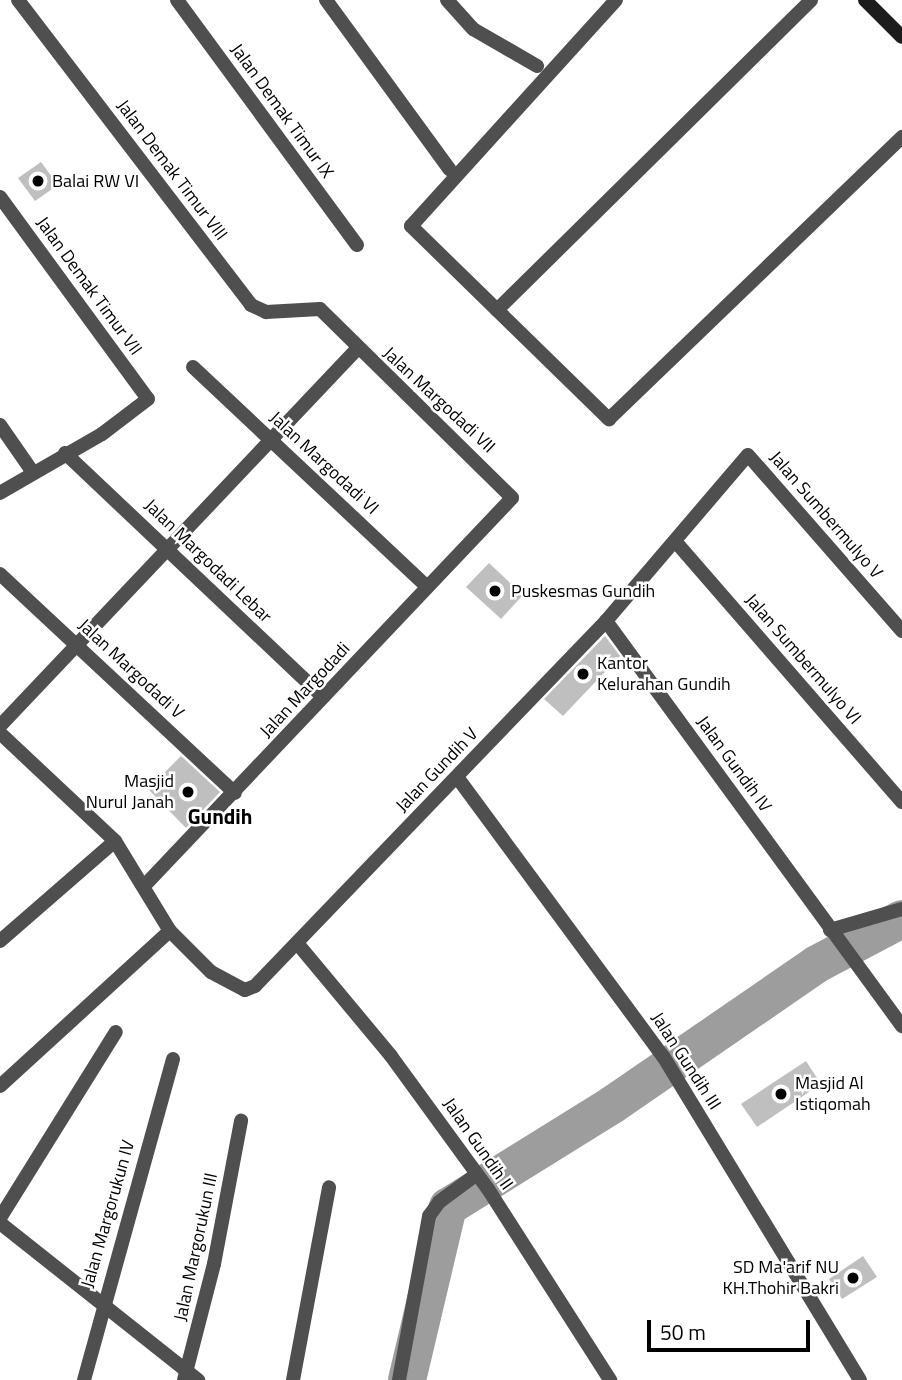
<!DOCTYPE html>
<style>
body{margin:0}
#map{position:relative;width:902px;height:1380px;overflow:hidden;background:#fff;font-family:"Titillium Web",sans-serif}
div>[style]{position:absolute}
.river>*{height:38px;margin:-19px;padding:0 19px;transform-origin:19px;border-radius:19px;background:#9d9d9d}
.building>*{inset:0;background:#bfbfbf}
.minor>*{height:14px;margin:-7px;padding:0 7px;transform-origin:7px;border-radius:7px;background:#4f4f4f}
.secondary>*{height:14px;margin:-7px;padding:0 7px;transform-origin:7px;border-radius:7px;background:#1c1c1c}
.dots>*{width:19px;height:19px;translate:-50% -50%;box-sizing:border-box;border:4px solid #fff;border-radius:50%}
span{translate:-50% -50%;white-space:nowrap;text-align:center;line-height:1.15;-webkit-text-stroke:5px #fff;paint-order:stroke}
.street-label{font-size:18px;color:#000}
.poi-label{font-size:18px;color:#000}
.left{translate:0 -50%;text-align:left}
.right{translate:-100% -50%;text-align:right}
.quarter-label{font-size:21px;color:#000;font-weight:700}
.scale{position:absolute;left:647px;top:1320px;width:163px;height:32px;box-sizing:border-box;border:4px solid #000;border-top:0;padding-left:9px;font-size:21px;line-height:24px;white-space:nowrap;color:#000;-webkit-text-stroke:5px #fff;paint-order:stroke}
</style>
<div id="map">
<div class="river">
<i style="left:407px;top:1380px;width:178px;rotate:-76.7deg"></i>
<i style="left:448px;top:1207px;width:193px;rotate:-31.9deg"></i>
<i style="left:612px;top:1105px;width:249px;rotate:-34.5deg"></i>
<i style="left:817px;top:964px;width:96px;rotate:-27.9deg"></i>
</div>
<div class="building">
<i style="clip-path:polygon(41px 162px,58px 185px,35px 201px,18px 178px)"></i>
<i style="clip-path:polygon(489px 563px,523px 595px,501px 619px,466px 587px)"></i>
<i style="clip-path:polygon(605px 636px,620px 656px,563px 716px,544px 699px)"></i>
<i style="clip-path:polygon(181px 756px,220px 792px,186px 828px,148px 789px)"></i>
<i style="clip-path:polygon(806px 1061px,821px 1084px,757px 1127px,741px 1104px)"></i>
<i style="clip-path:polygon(863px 1256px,877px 1277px,842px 1299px,829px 1279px)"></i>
</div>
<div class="minor">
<i style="left:18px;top:0;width:384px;rotate:52.6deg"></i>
<i style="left:251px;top:305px;width:17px;rotate:25deg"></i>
<i style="left:266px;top:312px;width:54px;rotate:-3.2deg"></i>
<i style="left:320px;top:309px;width:269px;rotate:44.5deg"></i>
<i style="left:512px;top:498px;width:535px;rotate:133.48deg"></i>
<i style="left:177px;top:0;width:304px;rotate:53.7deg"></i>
<i style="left:326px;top:0;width:210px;rotate:53.9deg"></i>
<i style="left:447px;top:0;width:39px;rotate:48deg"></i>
<i style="left:473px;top:29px;width:74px;rotate:30deg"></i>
<i style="left:616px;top:0;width:305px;rotate:132.2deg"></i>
<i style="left:411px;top:226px;width:277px;rotate:44.3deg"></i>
<i style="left:609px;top:419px;width:407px;rotate:-43.9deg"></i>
<i style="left:0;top:197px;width:250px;rotate:53.8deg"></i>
<i style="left:148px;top:399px;width:58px;rotate:142.7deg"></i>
<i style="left:102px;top:434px;width:118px;rotate:150deg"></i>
<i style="left:497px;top:310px;width:441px;rotate:-44.6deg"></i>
<i style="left:193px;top:367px;width:321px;rotate:43.2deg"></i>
<i style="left:0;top:425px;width:56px;rotate:55.2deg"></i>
<i style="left:65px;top:453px;width:355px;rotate:43.4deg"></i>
<i style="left:675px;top:541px;width:346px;rotate:49deg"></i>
<i style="left:0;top:574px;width:321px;rotate:43deg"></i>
<i style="left:606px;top:621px;width:502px;rotate:53.84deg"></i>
<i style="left:0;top:726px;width:519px;rotate:-46.56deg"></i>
<i style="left:0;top:733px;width:158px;rotate:43.2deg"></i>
<i style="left:115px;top:841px;width:105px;rotate:58.6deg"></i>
<i style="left:170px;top:931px;width:58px;rotate:45deg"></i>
<i style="left:211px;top:972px;width:38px;rotate:28deg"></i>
<i style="left:245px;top:990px;width:11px;rotate:-22deg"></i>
<i style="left:255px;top:986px;width:506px;rotate:-46.12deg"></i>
<i style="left:606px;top:621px;width:218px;rotate:-49.5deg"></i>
<i style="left:748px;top:455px;width:234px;rotate:48.8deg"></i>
<i style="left:457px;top:777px;width:347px;rotate:53.6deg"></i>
<i style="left:663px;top:1056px;width:379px;rotate:58.7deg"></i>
<i style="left:830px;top:930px;width:75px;rotate:-16.3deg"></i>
<i style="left:0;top:941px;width:152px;rotate:-41deg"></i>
<i style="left:297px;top:943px;width:147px;rotate:50.2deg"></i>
<i style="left:391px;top:1056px;width:165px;rotate:53.9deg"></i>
<i style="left:488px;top:1189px;width:227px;rotate:57.4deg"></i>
<i style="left:0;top:1086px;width:230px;rotate:-42.4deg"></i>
<i style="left:0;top:1218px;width:219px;rotate:-58.1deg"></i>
<i style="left:0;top:1223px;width:253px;rotate:38.4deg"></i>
<i style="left:84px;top:1380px;width:333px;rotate:-74.5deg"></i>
<i style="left:184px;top:1380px;width:120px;rotate:-75.5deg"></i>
<i style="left:214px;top:1264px;width:146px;rotate:-79.3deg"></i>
<i style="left:293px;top:1380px;width:196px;rotate:-79.4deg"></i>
<i style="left:399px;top:1380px;width:167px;rotate:-79.6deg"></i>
<i style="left:429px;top:1216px;width:17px;rotate:-54deg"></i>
<i style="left:439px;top:1202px;width:47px;rotate:-36.4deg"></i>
</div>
<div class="secondary">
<i style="left:865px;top:0;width:52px;rotate:45deg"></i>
</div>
<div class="dots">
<i style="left:38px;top:181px;background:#000"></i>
<i style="left:495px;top:591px;background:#000"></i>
<i style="left:583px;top:674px;background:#000"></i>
<i style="left:188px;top:792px;background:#000"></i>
<i style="left:781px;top:1094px;background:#000"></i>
<i style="left:853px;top:1278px;background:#000"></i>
</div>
<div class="street-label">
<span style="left:282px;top:111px;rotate:54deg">Jalan Demak Timur IX</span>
<span style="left:172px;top:170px;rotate:53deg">Jalan Demak Timur VIII</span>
<span style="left:89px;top:286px;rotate:54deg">Jalan Demak Timur VII</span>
<span style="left:439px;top:400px;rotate:43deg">Jalan Margodadi VII</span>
<span style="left:324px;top:463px;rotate:43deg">Jalan Margodadi VI</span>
<span style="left:826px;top:515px;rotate:49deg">Jalan Sumbermulyo V</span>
<span style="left:208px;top:561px;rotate:44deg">Jalan Margodadi Lebar</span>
<span style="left:803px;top:659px;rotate:49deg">Jalan Sumbermulyo VI</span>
<span style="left:131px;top:669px;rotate:43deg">Jalan Margodadi V</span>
<span style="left:305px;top:690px;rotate:-47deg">Jalan Margodadi</span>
<span style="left:734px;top:764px;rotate:54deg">Jalan Gundih IV</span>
<span style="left:437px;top:770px;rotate:-46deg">Jalan Gundih V</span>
<span style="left:686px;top:1061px;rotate:57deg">Jalan Gundih III</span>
<span style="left:478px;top:1144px;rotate:55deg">Jalan Gundih II</span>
<span style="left:108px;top:1214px;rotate:-74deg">Jalan Margorukun IV</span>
<span style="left:196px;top:1247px;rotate:-78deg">Jalan Margorukun III</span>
</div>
<div class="poi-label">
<span class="left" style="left:52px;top:181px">Balai RW VI</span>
<span class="left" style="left:511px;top:591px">Puskesmas Gundih</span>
<span class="left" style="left:597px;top:674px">Kantor<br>Kelurahan Gundih</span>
<span class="right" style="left:174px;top:792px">Masjid<br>Nurul Janah</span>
<span class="left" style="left:795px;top:1094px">Masjid Al<br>Istiqomah</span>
<span class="right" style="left:839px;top:1278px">SD Ma'arif NU<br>KH.Thohir Bakri</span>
</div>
<div class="quarter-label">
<span style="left:220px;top:816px">Gundih</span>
</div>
<div class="scale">50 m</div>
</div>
